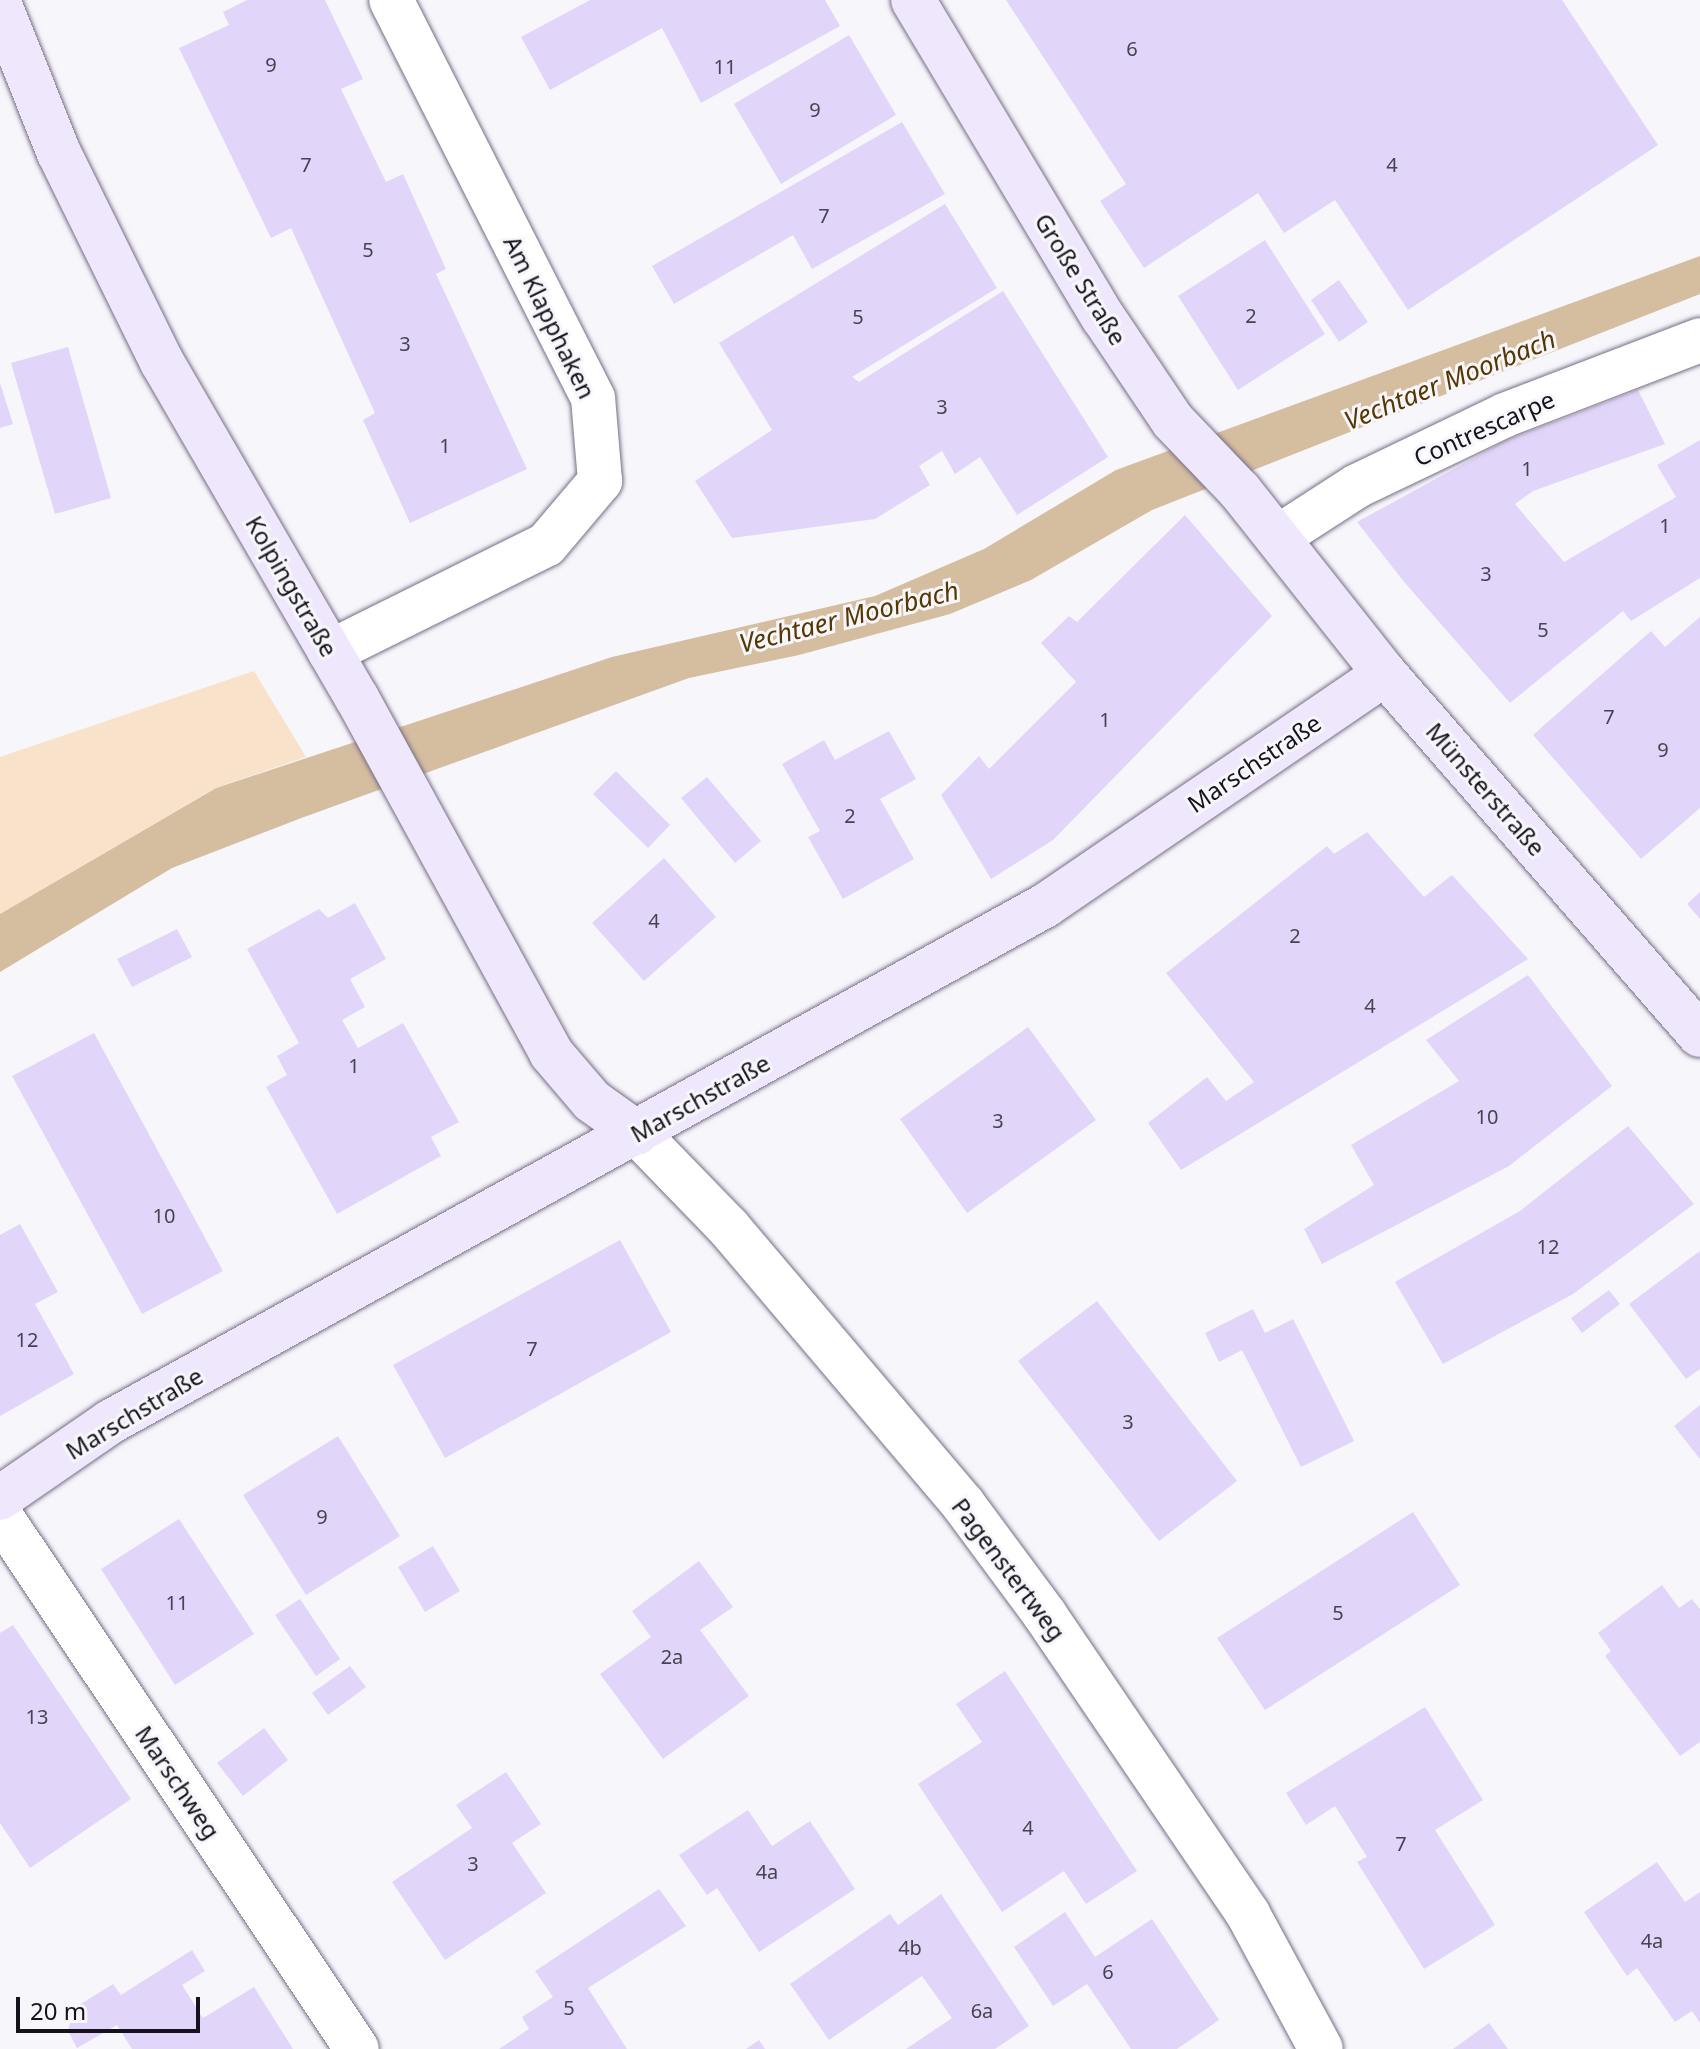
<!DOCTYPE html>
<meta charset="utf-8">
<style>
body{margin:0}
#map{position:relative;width:1700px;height:2049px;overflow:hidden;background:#f7f6fb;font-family:"Noto Sans",sans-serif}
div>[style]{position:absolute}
.green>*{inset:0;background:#f8e3ca}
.water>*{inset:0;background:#d5bda0}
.building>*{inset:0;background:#e1d6f9}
.roads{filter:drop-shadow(0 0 2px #766e86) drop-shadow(0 0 2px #766e86)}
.street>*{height:44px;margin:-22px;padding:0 22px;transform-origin:22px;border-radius:22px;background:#fff}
.secondary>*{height:44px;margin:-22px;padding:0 22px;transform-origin:22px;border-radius:22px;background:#efe8fd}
span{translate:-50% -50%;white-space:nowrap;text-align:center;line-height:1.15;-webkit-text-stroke:6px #f7f6fb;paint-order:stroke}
.number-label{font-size:20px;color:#484352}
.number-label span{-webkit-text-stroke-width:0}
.street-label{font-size:24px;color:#15121b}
.water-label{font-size:26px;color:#573701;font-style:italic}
.scale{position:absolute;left:16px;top:1997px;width:184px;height:36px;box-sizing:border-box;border:4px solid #15121b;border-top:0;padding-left:10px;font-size:24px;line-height:28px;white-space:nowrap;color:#15121b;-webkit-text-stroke:6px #f7f6fb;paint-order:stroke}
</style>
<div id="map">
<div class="green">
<i style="clip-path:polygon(254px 671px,306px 757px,215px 788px,0 914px,0 757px)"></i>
</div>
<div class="water">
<i style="clip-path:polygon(1700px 256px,1700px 294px,1152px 510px,1031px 580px,950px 614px,799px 655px,689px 678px,304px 817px,172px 868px,0 972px,0 914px,216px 788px,612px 657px,875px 596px,984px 549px,1116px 470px)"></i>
</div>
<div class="building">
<i style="clip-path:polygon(247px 0,325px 0,363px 79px,341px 89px,386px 182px,403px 174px,446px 269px,436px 274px,527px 469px,410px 523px,363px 420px,375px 413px,291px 228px,271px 238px,179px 48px,229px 25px,223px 12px)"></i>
<i style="clip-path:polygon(590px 0,825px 0,840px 26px,701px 103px,662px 28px,550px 90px,521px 37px)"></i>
<i style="clip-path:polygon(1006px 0,1562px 0,1658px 145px,1408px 310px,1335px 200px,1284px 233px,1258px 193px,1144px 268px,1100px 201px,1126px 184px)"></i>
<i style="clip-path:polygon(849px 35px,896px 115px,781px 184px,734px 104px)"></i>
<i style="clip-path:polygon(902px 122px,945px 194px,812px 269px,793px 235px,674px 304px,652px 266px)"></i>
<i style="clip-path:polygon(945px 204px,997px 288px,852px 377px,859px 382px,1003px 291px,1108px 457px,1017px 515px,980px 457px,955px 474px,942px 451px,919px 466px,930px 485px,875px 519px,732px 538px,695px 481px,772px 430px,719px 343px)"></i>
<i style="clip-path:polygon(1265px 240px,1325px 334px,1238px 390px,1178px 296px)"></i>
<i style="clip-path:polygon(1339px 280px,1368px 322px,1339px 342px,1311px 300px)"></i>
<i style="clip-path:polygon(68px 347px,111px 498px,55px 514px,11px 363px)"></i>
<i style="clip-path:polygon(0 383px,13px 424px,0 428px)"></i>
<i style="clip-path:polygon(1638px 390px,1665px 444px,1533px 491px,1515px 504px,1564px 562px,1676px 497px,1657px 465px,1700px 440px,1700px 578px,1631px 621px,1623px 611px,1510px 703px,1405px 583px,1357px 522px,1505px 441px)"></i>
<i style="clip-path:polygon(1185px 515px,1272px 616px,1053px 840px,991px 879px,941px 795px,979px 756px,989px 769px,1076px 682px,1041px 643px,1069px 616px,1077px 622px)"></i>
<i style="clip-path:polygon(1700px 617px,1700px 808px,1641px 859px,1533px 735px,1651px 631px,1665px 647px)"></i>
<i style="clip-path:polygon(889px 731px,916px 779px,880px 799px,914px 859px,843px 899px,808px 837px,820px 831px,782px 764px,824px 740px,835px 760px)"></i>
<i style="clip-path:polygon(616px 771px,670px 825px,648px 848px,593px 794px)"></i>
<i style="clip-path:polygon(707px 777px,761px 841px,735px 863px,681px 798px)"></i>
<i style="clip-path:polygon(1367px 832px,1424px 897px,1452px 875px,1528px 959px,1181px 1170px,1148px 1123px,1207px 1077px,1226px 1101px,1254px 1082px,1166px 973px,1327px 846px,1334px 854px)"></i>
<i style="clip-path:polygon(664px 858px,716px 917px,644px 981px,592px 923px)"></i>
<i style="clip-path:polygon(1700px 892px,1700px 919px,1687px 904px)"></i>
<i style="clip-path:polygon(355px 903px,386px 959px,350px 979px,365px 1007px,342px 1020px,358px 1048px,403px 1023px,459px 1122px,431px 1137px,441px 1156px,337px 1214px,266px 1087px,287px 1075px,277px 1056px,299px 1043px,247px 949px,319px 909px,328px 918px)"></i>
<i style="clip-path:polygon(177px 929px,192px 957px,132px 987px,117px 959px)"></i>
<i style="clip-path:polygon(1528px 975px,1612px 1086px,1509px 1166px,1322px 1264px,1304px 1229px,1374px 1185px,1351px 1145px,1459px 1081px,1426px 1040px)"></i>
<i style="clip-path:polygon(1028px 1027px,1096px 1120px,967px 1213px,900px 1119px)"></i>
<i style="clip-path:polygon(94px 1033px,223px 1271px,142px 1314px,12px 1076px)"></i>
<i style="clip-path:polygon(1628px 1126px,1694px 1204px,1573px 1294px,1443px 1364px,1395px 1282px,1520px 1211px)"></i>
<i style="clip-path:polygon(20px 1224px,58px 1292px,35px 1304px,74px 1374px,0 1416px,0 1235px)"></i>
<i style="clip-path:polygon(620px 1240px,671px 1332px,445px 1458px,393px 1365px)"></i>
<i style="clip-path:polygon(1700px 1251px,1700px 1369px,1686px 1379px,1629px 1304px)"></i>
<i style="clip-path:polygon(1609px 1290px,1620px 1304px,1582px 1333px,1571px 1318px)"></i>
<i style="clip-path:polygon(1097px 1301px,1237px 1481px,1159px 1541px,1018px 1361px)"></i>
<i style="clip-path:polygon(1253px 1309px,1265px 1333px,1293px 1319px,1354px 1441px,1301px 1467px,1242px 1350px,1219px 1362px,1205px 1333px)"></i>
<i style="clip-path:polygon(1700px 1405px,1700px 1459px,1674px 1426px)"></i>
<i style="clip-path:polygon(338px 1436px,400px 1536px,306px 1595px,243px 1495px)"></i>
<i style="clip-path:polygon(1413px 1512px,1460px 1585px,1265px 1710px,1217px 1638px)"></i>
<i style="clip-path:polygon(179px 1519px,254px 1634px,175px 1685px,101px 1569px)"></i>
<i style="clip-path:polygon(433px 1546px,460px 1591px,425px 1612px,398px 1567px)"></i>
<i style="clip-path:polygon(699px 1561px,733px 1607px,700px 1630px,749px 1696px,663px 1759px,600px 1674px,651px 1637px,632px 1611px)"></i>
<i style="clip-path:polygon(1662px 1585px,1679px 1608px,1692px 1599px,1700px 1609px,1700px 1742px,1680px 1756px,1605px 1656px,1611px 1651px,1598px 1633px)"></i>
<i style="clip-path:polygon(300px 1599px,340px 1659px,316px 1676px,275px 1615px)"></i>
<i style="clip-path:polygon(13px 1625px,131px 1799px,30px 1868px,0 1823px,0 1633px)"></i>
<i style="clip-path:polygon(350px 1666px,366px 1687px,328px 1715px,312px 1693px)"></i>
<i style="clip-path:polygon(1005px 1671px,1137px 1871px,1086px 1904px,1064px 1871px,1002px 1912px,918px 1784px,982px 1742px,956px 1704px)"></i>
<i style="clip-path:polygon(1425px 1707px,1483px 1800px,1435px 1830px,1495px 1925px,1424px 1969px,1357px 1862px,1367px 1857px,1335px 1806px,1306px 1825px,1286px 1793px)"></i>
<i style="clip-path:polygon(264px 1728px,288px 1760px,243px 1796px,217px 1763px)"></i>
<i style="clip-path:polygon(506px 1772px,541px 1824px,512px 1843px,546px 1893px,445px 1960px,392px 1882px,472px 1828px,456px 1805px)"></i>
<i style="clip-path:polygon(748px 1810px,772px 1846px,810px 1821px,855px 1889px,759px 1952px,717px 1888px,707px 1895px,679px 1855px)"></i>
<i style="clip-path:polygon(1657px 1862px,1685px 1902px,1700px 1892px,1700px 2023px,1692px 2011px,1675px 2022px,1637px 1968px,1627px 1976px,1584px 1912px)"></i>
<i style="clip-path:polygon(659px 1889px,686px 1926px,588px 1988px,627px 2049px,499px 2049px,529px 2029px,522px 2017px,553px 1997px,535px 1971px)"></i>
<i style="clip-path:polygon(941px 1894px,1029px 2026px,995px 2049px,906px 2049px,952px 2018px,922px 1976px,829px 2040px,790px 1984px,890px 1914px,898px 1925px)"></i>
<i style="clip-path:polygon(1065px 1912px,1095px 1957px,1152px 1919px,1219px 2020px,1177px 2049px,1131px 2049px,1087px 1984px,1053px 2006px,1014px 1947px)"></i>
<i style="clip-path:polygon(192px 1950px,205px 1971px,182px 1985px,203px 2018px,254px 1987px,293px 2049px,132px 2049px,117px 2025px,77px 2048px,68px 2031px,74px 2008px,113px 1984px,121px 1995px)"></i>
<i style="clip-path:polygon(1489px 2023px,1508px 2049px,1453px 2049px)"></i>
<i style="clip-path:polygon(759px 2040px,765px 2049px,746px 2049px)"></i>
</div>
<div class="roads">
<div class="street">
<i style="left:1278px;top:537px;width:94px;rotate:-32.8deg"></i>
<i style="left:1357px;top:486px;width:164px;rotate:-25.6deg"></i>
<i style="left:1505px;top:415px;width:209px;rotate:-21deg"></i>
<i style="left:330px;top:652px;width:241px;rotate:-26.4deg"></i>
<i style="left:546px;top:545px;width:84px;rotate:-49.8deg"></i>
<i style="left:600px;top:481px;width:83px;rotate:-94.8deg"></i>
<i style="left:593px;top:398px;width:446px;rotate:-116.9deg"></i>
<i style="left:637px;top:1133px;width:132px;rotate:45.9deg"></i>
<i style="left:729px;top:1228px;width:362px;rotate:49.7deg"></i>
<i style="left:963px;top:1504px;width:138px;rotate:53.5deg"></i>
<i style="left:1045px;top:1615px;width:361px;rotate:55.8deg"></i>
<i style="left:1248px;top:1914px;width:153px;rotate:61.6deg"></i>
<i style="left:0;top:1515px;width:642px;rotate:56.24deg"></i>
</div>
<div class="secondary">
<i style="left:913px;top:0;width:370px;rotate:59.1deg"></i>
<i style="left:1103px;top:317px;width:125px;rotate:56.1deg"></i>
<i style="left:1173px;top:421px;width:97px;rotate:46.3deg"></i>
<i style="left:1240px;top:491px;width:233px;rotate:51.6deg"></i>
<i style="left:1385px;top:674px;width:479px;rotate:48.9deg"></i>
<i style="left:0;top:5px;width:159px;rotate:68.3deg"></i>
<i style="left:59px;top:153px;width:233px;rotate:63.8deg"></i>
<i style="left:162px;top:362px;width:388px;rotate:59.9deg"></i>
<i style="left:357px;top:698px;width:405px;rotate:61.3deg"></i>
<i style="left:551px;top:1053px;width:63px;rotate:49.5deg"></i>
<i style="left:592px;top:1101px;width:55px;rotate:35.4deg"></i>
<i style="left:0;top:1498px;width:134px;rotate:-34.6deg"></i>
<i style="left:110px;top:1422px;width:1069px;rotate:-28.91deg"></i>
<i style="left:1046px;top:905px;width:410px;rotate:-34.3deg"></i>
</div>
</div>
<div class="number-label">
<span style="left:1132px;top:48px">6</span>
<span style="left:271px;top:64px">9</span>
<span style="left:725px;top:66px">11</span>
<span style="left:815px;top:109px">9</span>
<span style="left:306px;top:164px">7</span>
<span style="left:1392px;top:164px">4</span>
<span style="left:824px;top:215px">7</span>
<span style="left:368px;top:249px">5</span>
<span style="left:1251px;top:315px">2</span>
<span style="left:858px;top:316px">5</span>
<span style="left:405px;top:343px">3</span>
<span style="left:942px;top:406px">3</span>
<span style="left:445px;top:445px">1</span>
<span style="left:1527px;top:468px">1</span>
<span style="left:1665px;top:525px">1</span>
<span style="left:1486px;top:573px">3</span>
<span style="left:1543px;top:629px">5</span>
<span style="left:1609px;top:716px">7</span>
<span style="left:1105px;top:719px">1</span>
<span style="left:1663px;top:749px">9</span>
<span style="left:850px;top:815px">2</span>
<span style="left:654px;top:920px">4</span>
<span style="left:1295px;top:935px">2</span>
<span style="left:1370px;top:1005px">4</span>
<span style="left:354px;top:1065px">1</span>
<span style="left:1487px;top:1116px">10</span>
<span style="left:998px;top:1120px">3</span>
<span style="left:164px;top:1215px">10</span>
<span style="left:1548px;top:1246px">12</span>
<span style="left:27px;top:1339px">12</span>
<span style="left:532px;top:1348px">7</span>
<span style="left:1128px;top:1421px">3</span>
<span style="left:322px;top:1516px">9</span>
<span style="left:177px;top:1602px">11</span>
<span style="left:1338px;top:1612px">5</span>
<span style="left:672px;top:1656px">2a</span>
<span style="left:37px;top:1716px">13</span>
<span style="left:1028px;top:1827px">4</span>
<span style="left:1401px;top:1843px">7</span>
<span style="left:473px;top:1863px">3</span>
<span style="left:767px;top:1871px">4a</span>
<span style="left:1652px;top:1940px">4a</span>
<span style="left:910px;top:1947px">4b</span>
<span style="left:1108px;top:1971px">6</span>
<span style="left:569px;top:2007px">5</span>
<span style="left:982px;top:2010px">6a</span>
</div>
<div class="street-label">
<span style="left:1081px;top:279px;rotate:58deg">Große Straße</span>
<span style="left:550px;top:317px;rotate:64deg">Am Klapphaken</span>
<span style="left:1484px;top:428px;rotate:-24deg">Contrescarpe</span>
<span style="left:292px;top:586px;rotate:60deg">Kolpingstraße</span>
<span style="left:1254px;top:763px;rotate:-34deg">Marschstraße</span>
<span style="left:1486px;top:789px;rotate:49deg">Münsterstraße</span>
<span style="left:700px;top:1098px;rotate:-29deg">Marschstraße</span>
<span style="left:134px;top:1413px;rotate:-31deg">Marschstraße</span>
<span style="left:1009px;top:1569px;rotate:53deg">Pagenstertweg</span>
<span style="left:178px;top:1782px;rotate:56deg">Marschweg</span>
</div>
<div class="water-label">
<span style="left:1450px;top:380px;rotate:-22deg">Vechtaer Moorbach</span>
<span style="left:849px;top:617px;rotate:-14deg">Vechtaer Moorbach</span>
</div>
<div class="scale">20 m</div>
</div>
